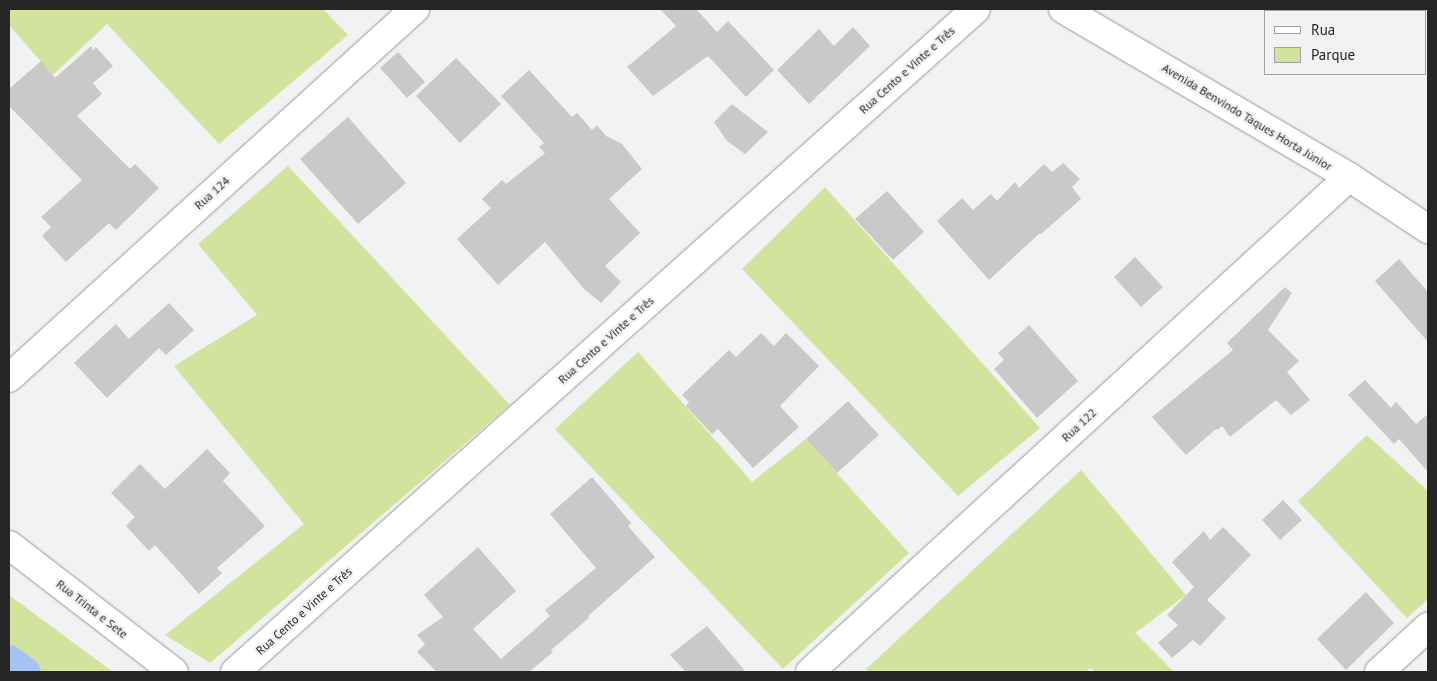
<!DOCTYPE html>
<meta charset="utf-8">
<style>
body{margin:0}
#map{position:relative;width:1437px;height:681px;overflow:hidden;background:#f2f2f4;font-family:"PT Sans",sans-serif}
div>[style]{position:absolute}
.green>*{inset:0;background:#d2e39d}
.canal>*{height:29px;margin:-14.5px;padding:0 14.5px;transform-origin:14.5px;border-radius:14.5px;background:#a4c2f3}
.building>*{inset:0;background:#cbc8c9}
.roads{filter:drop-shadow(0 0 1px #979799) drop-shadow(0 0 1px #979799)}
.minor>*{height:28px;margin:-14px;padding:0 14px;transform-origin:14px;border-radius:14px;background:#fff}
span{translate:-50% -50%;white-space:nowrap;text-align:center;line-height:1.15;-webkit-text-stroke:4.5px #f2f2f4;paint-order:stroke}
.street-label{font-size:12px;color:#262627}
.frame{position:absolute;inset:0;border:10px solid #262627;pointer-events:none}
.legend{position:absolute;left:1264px;top:10px;width:162px;height:65px;box-sizing:border-box;background:#f2f2f4;border:1px solid #a0a0a2;margin:0;padding:6px 9px;list-style:none;font-size:15px;color:#262627}
.legend li{display:flex;align-items:center;gap:10px;height:25px}
.legend b{width:25px;border:1px solid #a0a0a2}
</style>
<div id="map">
<div class="green">
<i style="clip-path:polygon(9px 9px,323px 9px,348px 35px,219px 144px,107px 24px,53px 75px,9px 25px)"></i>
<i style="clip-path:polygon(288px 166px,510px 405px,210px 663px,165px 635px,304px 524px,174px 366px,257px 315px,198px 244px)"></i>
<i style="clip-path:polygon(825px 187px,1040px 428px,958px 496px,742px 269px)"></i>
<i style="clip-path:polygon(638px 352px,752px 482px,806px 439px,909px 553px,783px 669px,555px 429px)"></i>
<i style="clip-path:polygon(1367px 435px,1428px 491px,1428px 599px,1407px 618px,1298px 501px)"></i>
<i style="clip-path:polygon(1081px 470px,1186px 595px,1135px 633px,1174px 672px,1096px 672px,1091px 668px,1084px 672px,869px 672px,866px 669px)"></i>
<i style="clip-path:polygon(9px 595px,113px 672px,9px 672px)"></i>
</div>
<div class="canal">
<i style="left:9px;top:659px;width:21px;rotate:37deg"></i>
</div>
<div class="building">
<i style="clip-path:polygon(660px 9px,696px 9px,717px 32px,728px 21px,774px 70px,746px 97px,708px 56px,653px 96px,627px 67px,676px 26px)"></i>
<i style="clip-path:polygon(853px 27px,870px 46px,809px 104px,777px 70px,819px 29px,834px 46px)"></i>
<i style="clip-path:polygon(91px 46px,93px 50px,96px 47px,113px 66px,93px 83px,102px 94px,77px 116px,130px 169px,135px 164px,159px 188px,116px 230px,109px 223px,66px 262px,42px 236px,51px 227px,41px 217px,82px 180px,9px 106px,9px 89px,41px 61px,55px 78px)"></i>
<i style="clip-path:polygon(398px 52px,425px 82px,407px 98px,380px 68px)"></i>
<i style="clip-path:polygon(456px 58px,501px 104px,460px 143px,416px 96px)"></i>
<i style="clip-path:polygon(529px 70px,572px 117px,577px 113px,592px 130px,597px 125px,606px 136px,622px 144px,642px 169px,609px 199px,640px 233px,605px 266px,621px 282px,601px 303px,584px 289px,545px 242px,498px 285px,457px 239px,491px 208px,482px 199px,502px 180px,506px 184px,545px 153px,539px 147px,544px 143px,501px 96px)"></i>
<i style="clip-path:polygon(732px 104px,768px 132px,745px 154px,727px 141px,714px 122px)"></i>
<i style="clip-path:polygon(348px 117px,406px 183px,358px 224px,300px 159px)"></i>
<i style="clip-path:polygon(1063px 163px,1080px 179px,1072px 187px,1081px 199px,1041px 234px,1040px 233px,989px 280px,937px 221px,962px 198px,973px 210px,991px 194px,997px 201px,1015px 182px,1019px 188px,1044px 164px,1052px 172px)"></i>
<i style="clip-path:polygon(887px 191px,924px 232px,893px 260px,855px 219px)"></i>
<i style="clip-path:polygon(1135px 257px,1163px 287px,1141px 307px,1114px 277px)"></i>
<i style="clip-path:polygon(1399px 259px,1428px 292px,1428px 342px,1375px 281px)"></i>
<i style="clip-path:polygon(1285px 287px,1292px 293px,1268px 330px,1299px 361px,1287px 372px,1310px 400px,1291px 415px,1276px 400px,1230px 437px,1222px 426px,1217px 430px,1216px 429px,1186px 455px,1152px 417px,1233px 350px,1227px 343px)"></i>
<i style="clip-path:polygon(169px 303px,194px 330px,166px 355px,159px 348px,107px 398px,74px 363px,116px 324px,129px 339px)"></i>
<i style="clip-path:polygon(1029px 325px,1078px 381px,1037px 418px,994px 369px,1004px 360px,998px 353px)"></i>
<i style="clip-path:polygon(761px 333px,774px 346px,786px 333px,819px 366px,780px 406px,799px 427px,753px 468px,718px 429px,712px 434px,686px 406px,689px 402px,682px 395px,729px 350px,736px 357px)"></i>
<i style="clip-path:polygon(1365px 380px,1391px 408px,1396px 402px,1416px 424px,1428px 414px,1428px 472px,1399px 439px,1394px 444px,1348px 395px)"></i>
<i style="clip-path:polygon(848px 401px,879px 435px,837px 473px,806px 439px)"></i>
<i style="clip-path:polygon(207px 449px,230px 473px,223px 481px,265px 526px,217px 568px,222px 573px,199px 594px,155px 545px,149px 551px,126px 526px,135px 517px,111px 493px,140px 464px,165px 489px)"></i>
<i style="clip-path:polygon(592px 477px,631px 523px,628px 526px,655px 557px,588px 616px,589px 618px,551px 650px,553px 652px,529px 672px,437px 672px,417px 652px,425px 644px,417px 635px,443px 617px,424px 595px,478px 547px,516px 591px,473px 629px,501px 659px,550px 616px,545px 610px,596px 568px,550px 514px)"></i>
<i style="clip-path:polygon(1283px 500px,1302px 520px,1280px 540px,1262px 520px)"></i>
<i style="clip-path:polygon(1223px 527px,1251px 555px,1207px 600px,1226px 618px,1200px 646px,1193px 640px,1172px 658px,1158px 643px,1178px 625px,1167px 615px,1194px 587px,1172px 562px,1204px 531px,1210px 540px)"></i>
<i style="clip-path:polygon(1366px 592px,1394px 623px,1346px 670px,1317px 639px)"></i>
<i style="clip-path:polygon(707px 626px,746px 672px,686px 672px,670px 655px)"></i>
</div>
<div class="roads">
<div class="minor">
<i style="left:1063px;top:9px;width:332px;rotate:30.4deg"></i>
<i style="left:1349px;top:177px;width:95px;rotate:33.4deg"></i>
<i style="left:9px;top:378px;width:549px;rotate:-42.27deg"></i>
<i style="left:9px;top:545px;width:208px;rotate:37.6deg"></i>
<i style="left:235px;top:672px;width:994px;rotate:-41.82deg"></i>
<i style="left:810px;top:672px;width:732px;rotate:-42.56deg"></i>
<i style="left:1379px;top:672px;width:67px;rotate:-42.6deg"></i>
</div>
</div>
<div class="street-label">
<span style="left:907px;top:70px;rotate:-42deg">Rua Cento e Vinte e Três</span>
<span style="left:1247px;top:117px;rotate:31deg">Avenida Benvindo Taques Horta Júnior</span>
<span style="left:212px;top:193px;rotate:-42deg">Rua 124</span>
<span style="left:606px;top:340px;rotate:-42deg">Rua Cento e Vinte e Três</span>
<span style="left:1079px;top:425px;rotate:-43deg">Rua 122</span>
<span style="left:92px;top:609px;rotate:38deg">Rua Trinta e Sete</span>
<span style="left:304px;top:611px;rotate:-42deg">Rua Cento e Vinte e Três</span>
</div>
<div class="frame"></div>
<ul class="legend">
<li><b style="height:6px;background:#fff"></b>Rua</li>
<li><b style="height:14px;background:#d2e39d"></b>Parque</li>
</ul>
</div>
